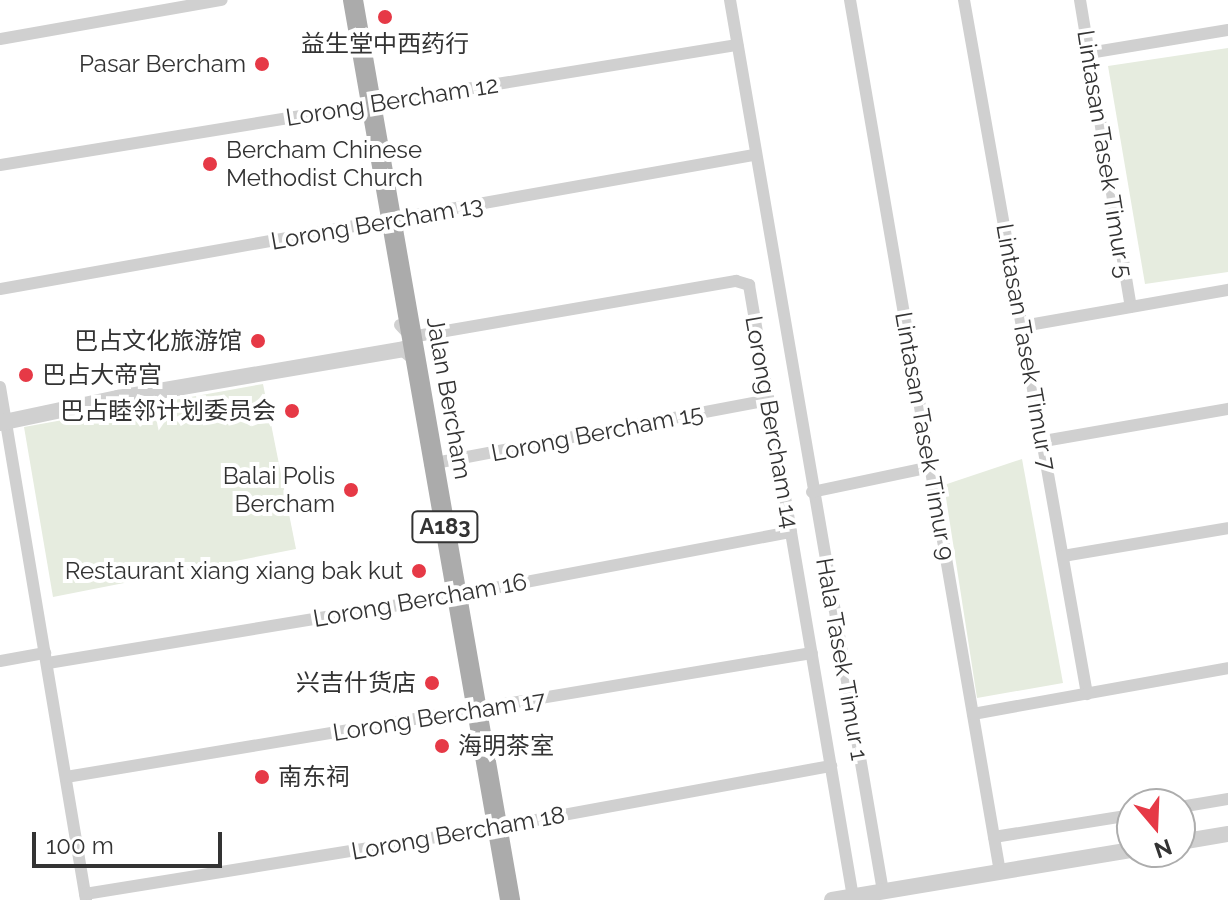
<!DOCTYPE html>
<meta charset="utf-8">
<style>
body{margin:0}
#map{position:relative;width:1228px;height:900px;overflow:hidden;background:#fff;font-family:Raleway,"Noto Sans SC",sans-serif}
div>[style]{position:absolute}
.green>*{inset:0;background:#e6ecdf}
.minor>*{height:12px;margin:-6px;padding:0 6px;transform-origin:6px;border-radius:6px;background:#d0d0d0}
.tertiary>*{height:16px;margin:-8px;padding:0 8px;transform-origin:8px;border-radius:8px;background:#d0d0d0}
.primary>*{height:20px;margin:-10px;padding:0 10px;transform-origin:10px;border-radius:10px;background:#ababab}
.dots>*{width:22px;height:22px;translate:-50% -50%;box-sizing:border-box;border:4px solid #fff;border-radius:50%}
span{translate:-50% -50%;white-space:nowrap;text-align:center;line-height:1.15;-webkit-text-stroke:8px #fff;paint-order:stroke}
.shield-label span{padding:2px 6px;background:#fff;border:2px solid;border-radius:6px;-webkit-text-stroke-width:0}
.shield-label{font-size:22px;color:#333;font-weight:700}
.poi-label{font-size:24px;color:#333}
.right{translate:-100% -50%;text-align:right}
.left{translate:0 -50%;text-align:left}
.street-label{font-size:24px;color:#333}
.north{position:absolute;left:1116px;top:788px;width:80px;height:80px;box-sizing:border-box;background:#fff;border:2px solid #adadad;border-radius:50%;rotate:161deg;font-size:22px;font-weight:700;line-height:32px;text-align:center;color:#333}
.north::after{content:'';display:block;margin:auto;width:28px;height:36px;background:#e63946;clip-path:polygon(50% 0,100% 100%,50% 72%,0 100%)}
.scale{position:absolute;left:32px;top:832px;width:190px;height:36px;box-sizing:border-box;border:4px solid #333;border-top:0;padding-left:10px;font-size:24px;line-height:28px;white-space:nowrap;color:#333;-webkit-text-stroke:6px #fff;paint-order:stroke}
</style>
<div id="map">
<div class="green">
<i style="clip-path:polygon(1228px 48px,1228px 272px,1145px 284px,1108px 66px)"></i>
<i style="clip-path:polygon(263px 384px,296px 549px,53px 597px,24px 427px)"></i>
<i style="clip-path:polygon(1022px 459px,1063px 683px,977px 698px,944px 485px)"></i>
</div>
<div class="minor">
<i style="left:730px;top:0;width:904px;rotate:80.26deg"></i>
<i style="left:850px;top:0;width:885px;rotate:80.24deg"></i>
<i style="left:964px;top:0;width:705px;rotate:79.95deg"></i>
<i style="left:1080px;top:0;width:311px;rotate:80.6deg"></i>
<i style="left:0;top:39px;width:225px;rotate:-10deg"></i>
<i style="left:1089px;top:53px;width:141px;rotate:-9.4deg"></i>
<i style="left:0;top:165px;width:747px;rotate:-9.25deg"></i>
<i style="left:0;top:289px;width:766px;rotate:-10.08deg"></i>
<i style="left:400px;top:325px;width:16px;rotate:47deg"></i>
<i style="left:411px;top:337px;width:330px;rotate:-9.8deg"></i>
<i style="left:736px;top:281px;width:14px;rotate:17deg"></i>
<i style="left:749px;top:285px;width:621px;rotate:80.36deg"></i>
<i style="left:1023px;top:326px;width:208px;rotate:-10deg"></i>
<i style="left:0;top:387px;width:520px;rotate:80.48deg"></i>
<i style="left:1044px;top:441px;width:187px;rotate:-9.9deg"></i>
<i style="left:430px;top:464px;width:345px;rotate:-10.7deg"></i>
<i style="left:812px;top:492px;width:122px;rotate:-11.9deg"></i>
<i style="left:1063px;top:556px;width:167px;rotate:-9.6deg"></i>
<i style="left:0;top:661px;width:46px;rotate:-10.1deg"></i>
<i style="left:48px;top:663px;width:415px;rotate:-9.4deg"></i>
<i style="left:457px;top:595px;width:340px;rotate:-10.7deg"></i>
<i style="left:973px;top:714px;width:259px;rotate:-10.2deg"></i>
<i style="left:66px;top:777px;width:756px;rotate:-9.44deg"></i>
<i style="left:1180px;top:807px;width:49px;rotate:-9.5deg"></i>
<i style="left:994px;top:837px;width:140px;rotate:-9.1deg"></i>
<i style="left:85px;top:894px;width:407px;rotate:-9.2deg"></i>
<i style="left:487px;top:829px;width:350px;rotate:-10.4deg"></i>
</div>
<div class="tertiary">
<i style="left:0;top:423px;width:121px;rotate:-12deg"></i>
<i style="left:118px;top:398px;width:290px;rotate:-9.7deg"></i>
<i style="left:404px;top:349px;width:14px;rotate:39deg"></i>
<i style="left:1180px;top:842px;width:49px;rotate:-9.5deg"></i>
<i style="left:832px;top:900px;width:304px;rotate:-9.5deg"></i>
</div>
<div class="primary">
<i style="left:353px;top:0;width:914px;rotate:80.1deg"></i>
</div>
<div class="dots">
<i style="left:385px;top:17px;background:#e63946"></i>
<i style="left:262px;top:64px;background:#e63946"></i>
<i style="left:210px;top:164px;background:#e63946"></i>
<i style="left:258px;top:341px;background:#e63946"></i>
<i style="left:26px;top:375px;background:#e63946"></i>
<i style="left:292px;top:411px;background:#e63946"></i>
<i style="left:351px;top:490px;background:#e63946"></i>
<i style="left:419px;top:571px;background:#e63946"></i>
<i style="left:432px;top:683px;background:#e63946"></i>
<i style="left:442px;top:746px;background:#e63946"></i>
<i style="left:262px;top:777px;background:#e63946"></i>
</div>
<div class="shield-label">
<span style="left:445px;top:527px">A183</span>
</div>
<div class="poi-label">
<span style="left:385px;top:44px">益生堂中西药行</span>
<span class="right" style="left:246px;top:64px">Pasar Bercham</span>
<span class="left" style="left:226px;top:164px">Bercham Chinese<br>Methodist Church</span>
<span class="right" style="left:242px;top:341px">巴占文化旅游馆</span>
<span class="left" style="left:42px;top:375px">巴占大帝宫</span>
<span class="right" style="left:276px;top:411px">巴占睦邻计划委员会</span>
<span class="right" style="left:335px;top:490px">Balai Polis<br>Bercham</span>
<span class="right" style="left:403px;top:571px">Restaurant xiang xiang bak kut</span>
<span class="right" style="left:416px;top:683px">兴吉什货店</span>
<span class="left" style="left:458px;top:746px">海明茶室</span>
<span class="left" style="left:278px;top:777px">南东祠</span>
</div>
<div class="street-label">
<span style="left:392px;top:101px;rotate:-9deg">Lorong Bercham 12</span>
<span style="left:1105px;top:154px;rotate:81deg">Lintasan Tasek Timur 5</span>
<span style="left:377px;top:223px;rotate:-10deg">Lorong Bercham 13</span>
<span style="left:1026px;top:347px;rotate:80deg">Lintasan Tasek Timur 7</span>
<span style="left:449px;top:398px;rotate:80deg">Jalan Bercham</span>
<span style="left:772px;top:422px;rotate:80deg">Lorong Bercham 14</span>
<span style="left:597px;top:433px;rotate:-11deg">Lorong Bercham 15</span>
<span style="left:925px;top:436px;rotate:80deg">Lintasan Tasek Timur 9</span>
<span style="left:420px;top:600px;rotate:-10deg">Lorong Bercham 16</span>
<span style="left:842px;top:659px;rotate:80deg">Hala Tasek Timur 1</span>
<span style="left:439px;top:716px;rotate:-9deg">Lorong Bercham 17</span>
<span style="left:458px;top:833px;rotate:-10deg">Lorong Bercham 18</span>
</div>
<div class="north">N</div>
<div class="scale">100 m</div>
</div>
